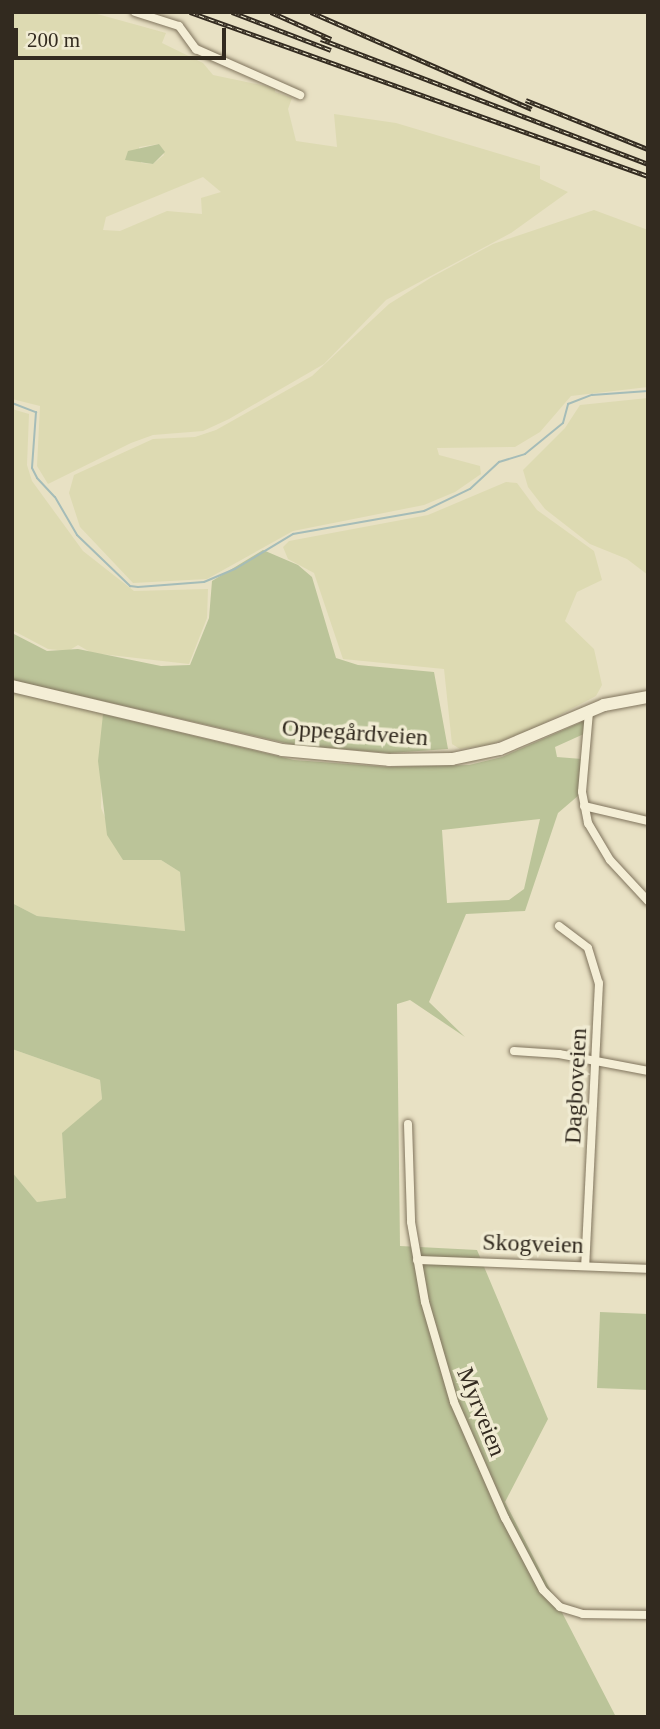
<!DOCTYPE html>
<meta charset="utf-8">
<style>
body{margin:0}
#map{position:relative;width:660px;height:1729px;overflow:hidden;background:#e8e1c4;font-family:Georgia,serif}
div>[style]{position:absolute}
.farmland>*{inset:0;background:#dddab2}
.green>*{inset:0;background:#bbc499}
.stream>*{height:2px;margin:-1px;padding:0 1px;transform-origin:1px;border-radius:1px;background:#a5bcb8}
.roads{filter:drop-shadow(0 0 2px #80745d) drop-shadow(0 0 2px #80745d)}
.street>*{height:8px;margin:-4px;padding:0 4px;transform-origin:4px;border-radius:4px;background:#f4eed6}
.secondary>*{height:12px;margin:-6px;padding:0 6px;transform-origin:6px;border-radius:6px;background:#f4eed6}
.rail>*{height:4.5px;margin-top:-2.25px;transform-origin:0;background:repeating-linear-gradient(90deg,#f0ebd2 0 5px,#322a1f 0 10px);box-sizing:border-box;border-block:2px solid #322a1f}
span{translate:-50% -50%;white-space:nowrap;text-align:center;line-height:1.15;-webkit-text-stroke:7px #f0ebd2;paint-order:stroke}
.street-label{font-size:24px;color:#322a1f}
.frame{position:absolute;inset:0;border:14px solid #322a1f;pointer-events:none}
.scale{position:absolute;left:14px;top:28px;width:212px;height:32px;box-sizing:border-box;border:4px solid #322a1f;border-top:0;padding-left:9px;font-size:21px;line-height:24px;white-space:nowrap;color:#322a1f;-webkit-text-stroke:5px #f0ebd2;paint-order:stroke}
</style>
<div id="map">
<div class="farmland">
<i style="clip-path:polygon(evenodd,12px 12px,90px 12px,166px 33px,162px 43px,203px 63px,213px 75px,275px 88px,275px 92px,292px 98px,288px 109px,296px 141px,337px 147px,334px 114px,396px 123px,540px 166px,540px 179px,568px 192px,511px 233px,386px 300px,324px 364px,229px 419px,203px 431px,153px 435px,131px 443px,48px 484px,37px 466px,40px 406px,12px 399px,12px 12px,159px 144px,164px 155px,153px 164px,141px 163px,139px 147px,159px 144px,12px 12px,203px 177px,221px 192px,201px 198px,202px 214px,167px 211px,120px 231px,103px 230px,106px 217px,203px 177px)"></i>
<i style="clip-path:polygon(594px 210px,648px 230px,648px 387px,571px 396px,540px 432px,515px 447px,437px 448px,439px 455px,480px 466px,481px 474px,455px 492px,424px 505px,293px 531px,207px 579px,133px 583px,80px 527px,69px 493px,74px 475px,153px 439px,195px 437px,216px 430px,312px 376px,389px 304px,432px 277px,493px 244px)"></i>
<i style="clip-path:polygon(648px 398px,648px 575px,627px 559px,590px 544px,545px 509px,528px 487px,523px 470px,565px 428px,580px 405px)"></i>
<i style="clip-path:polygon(12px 409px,29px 414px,27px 465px,32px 481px,83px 551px,134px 591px,208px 589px,207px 618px,189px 664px,92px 653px,78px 645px,68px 651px,48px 649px,12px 630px)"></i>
<i style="clip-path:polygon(506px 482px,517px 483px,537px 510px,594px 551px,602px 580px,577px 592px,565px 621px,594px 649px,602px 685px,596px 696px,529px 731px,489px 745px,460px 749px,452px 744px,444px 669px,343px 659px,314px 573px,288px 559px,283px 547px,289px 541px,428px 515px)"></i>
<i style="clip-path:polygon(12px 692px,103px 714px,101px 808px,123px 859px,161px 860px,180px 872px,185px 931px,37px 916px,12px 903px)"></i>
<i style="clip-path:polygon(12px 1049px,100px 1080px,102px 1099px,62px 1134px,66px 1198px,37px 1202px,12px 1172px)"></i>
</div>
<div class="green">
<i style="clip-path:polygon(159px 144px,165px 152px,153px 164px,125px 160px,128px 151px)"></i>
<i style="clip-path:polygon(263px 550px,298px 565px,312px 577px,336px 658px,358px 665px,434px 672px,448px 749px,389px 753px,294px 745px,12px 680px,12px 633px,47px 651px,78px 649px,161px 666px,190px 665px,209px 618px,212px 581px)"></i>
<i style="clip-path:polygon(evenodd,103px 714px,294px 760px,389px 767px,469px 765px,502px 757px,586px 720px,586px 733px,555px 747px,557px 757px,582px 759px,579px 795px,558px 813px,525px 911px,466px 914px,429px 1002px,465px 1037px,410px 1000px,397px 1004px,400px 1246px,477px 1250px,548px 1419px,505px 1502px,616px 1717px,12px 1717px,12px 1172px,37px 1202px,66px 1198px,62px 1133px,102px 1099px,100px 1080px,12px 1049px,12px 903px,37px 916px,185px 931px,180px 872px,161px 860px,123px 860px,107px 835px,98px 761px,103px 714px,540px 819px,524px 889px,509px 900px,447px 903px,442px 830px,540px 819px)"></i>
<i style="clip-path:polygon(600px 1312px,648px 1314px,648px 1390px,597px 1388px)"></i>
</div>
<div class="stream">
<i style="left:12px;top:403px;width:26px;rotate:21deg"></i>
<i style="left:36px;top:412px;width:56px;rotate:94.1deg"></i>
<i style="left:32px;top:468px;width:11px;rotate:63deg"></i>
<i style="left:37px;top:478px;width:26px;rotate:47deg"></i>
<i style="left:55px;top:497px;width:44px;rotate:59.9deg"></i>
<i style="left:77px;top:535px;width:74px;rotate:43.9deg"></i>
<i style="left:130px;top:586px;width:8px;rotate:7deg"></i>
<i style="left:138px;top:587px;width:66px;rotate:-4.3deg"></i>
<i style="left:204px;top:582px;width:34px;rotate:-23deg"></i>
<i style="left:235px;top:569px;width:68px;rotate:-31.1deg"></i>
<i style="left:293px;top:534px;width:133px;rotate:-10deg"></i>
<i style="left:424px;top:511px;width:51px;rotate:-25.6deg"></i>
<i style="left:470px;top:489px;width:40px;rotate:-43deg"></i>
<i style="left:499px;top:462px;width:27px;rotate:-17deg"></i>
<i style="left:525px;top:454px;width:49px;rotate:-39.2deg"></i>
<i style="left:563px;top:423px;width:20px;rotate:-75deg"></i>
<i style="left:568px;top:404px;width:26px;rotate:-21deg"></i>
<i style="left:592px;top:395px;width:56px;rotate:-4.1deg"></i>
</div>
<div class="roads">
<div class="street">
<i style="left:135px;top:12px;width:46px;rotate:17.7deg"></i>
<i style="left:179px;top:26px;width:29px;rotate:54deg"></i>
<i style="left:196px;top:49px;width:114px;rotate:23.9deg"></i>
<i style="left:589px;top:712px;width:80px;rotate:95deg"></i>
<i style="left:582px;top:792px;width:32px;rotate:79deg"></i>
<i style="left:588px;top:823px;width:43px;rotate:59.3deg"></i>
<i style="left:610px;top:860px;width:56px;rotate:47.2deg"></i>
<i style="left:584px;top:806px;width:66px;rotate:13.2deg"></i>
<i style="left:559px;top:926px;width:36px;rotate:37deg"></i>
<i style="left:588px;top:948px;width:37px;rotate:73deg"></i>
<i style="left:599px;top:983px;width:282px;rotate:92.8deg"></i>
<i style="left:514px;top:1051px;width:45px;rotate:3.8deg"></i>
<i style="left:559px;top:1054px;width:91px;rotate:10.8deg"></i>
<i style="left:408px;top:1124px;width:98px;rotate:88.2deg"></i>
<i style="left:411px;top:1222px;width:81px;rotate:80.1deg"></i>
<i style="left:425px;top:1302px;width:104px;rotate:73.8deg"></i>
<i style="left:454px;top:1402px;width:127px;rotate:66.3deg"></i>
<i style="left:505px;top:1518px;width:81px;rotate:62.2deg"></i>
<i style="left:543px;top:1590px;width:24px;rotate:45deg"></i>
<i style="left:560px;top:1607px;width:24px;rotate:17deg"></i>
<i style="left:583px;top:1614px;width:65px;rotate:0.9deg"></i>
<i style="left:417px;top:1260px;width:231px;rotate:2.2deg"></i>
</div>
<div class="secondary">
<i style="left:12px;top:686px;width:277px;rotate:13.3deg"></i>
<i style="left:282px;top:750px;width:107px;rotate:5.3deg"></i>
<i style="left:389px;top:760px;width:63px;rotate:-0.9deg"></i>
<i style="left:452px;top:759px;width:49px;rotate:-11.8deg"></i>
<i style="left:500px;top:749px;width:113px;rotate:-22.9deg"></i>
<i style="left:604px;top:705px;width:45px;rotate:-10.3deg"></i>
</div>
</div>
<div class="rail">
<i style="left:190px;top:12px;width:486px;rotate:19.7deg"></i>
<i style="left:232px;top:12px;width:106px;rotate:21deg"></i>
<i style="left:271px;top:12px;width:66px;rotate:24.2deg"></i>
<i style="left:311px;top:12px;width:241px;rotate:23.7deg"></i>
<i style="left:321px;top:39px;width:350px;rotate:20.9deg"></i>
<i style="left:526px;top:100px;width:131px;rotate:21.9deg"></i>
</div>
<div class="street-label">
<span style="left:355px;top:733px;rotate:4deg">Oppegårdveien</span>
<span style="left:576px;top:1086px;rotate:-87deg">Dagboveien</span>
<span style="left:533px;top:1244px;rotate:2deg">Skogveien</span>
<span style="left:481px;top:1412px;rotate:68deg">Myrveien</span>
</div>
<div class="frame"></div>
<div class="scale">200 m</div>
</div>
